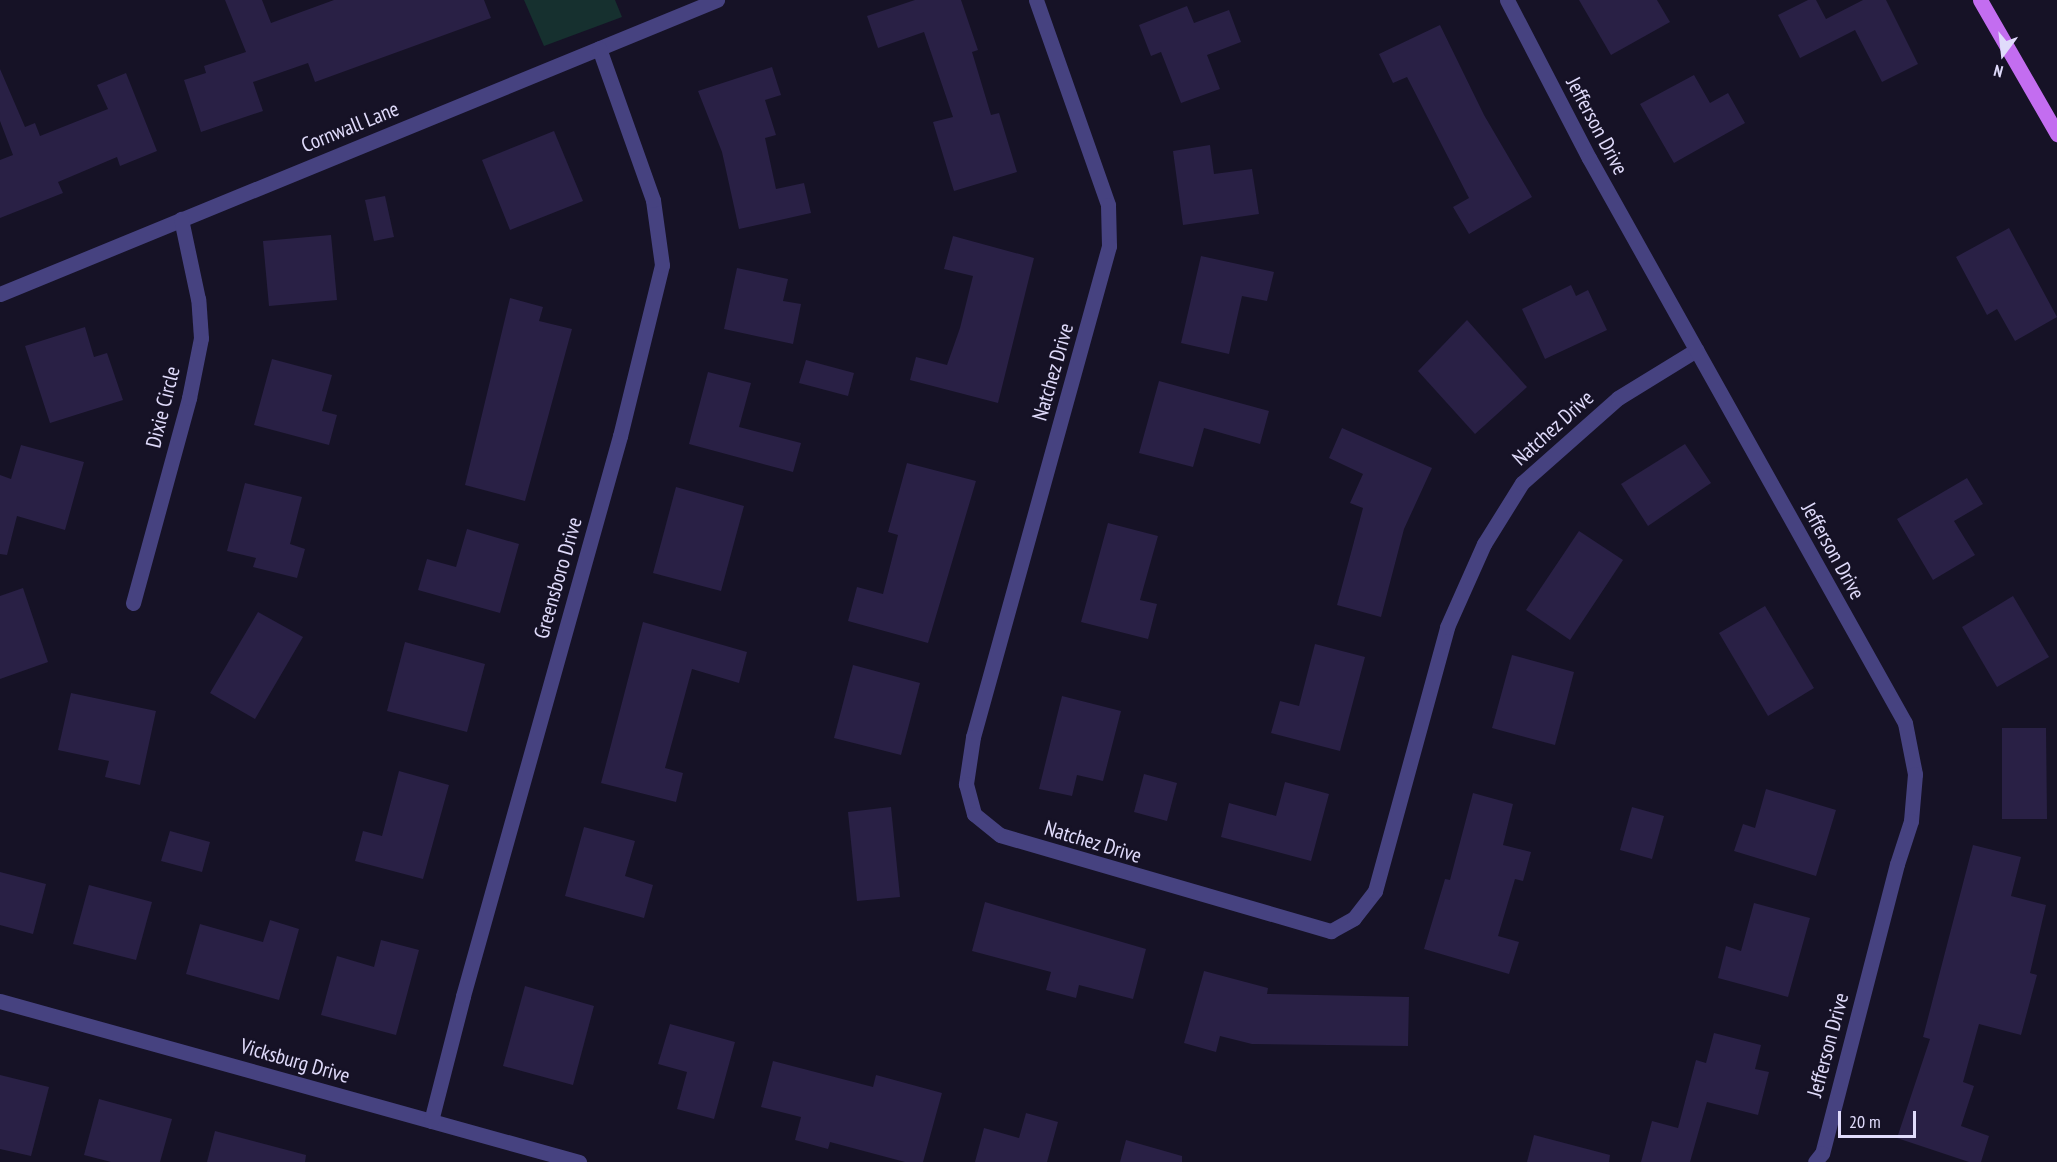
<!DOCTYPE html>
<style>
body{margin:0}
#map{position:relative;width:2057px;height:1162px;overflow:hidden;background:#161226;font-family:"PT Sans Narrow",sans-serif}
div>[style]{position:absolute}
.green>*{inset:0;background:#16302f}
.building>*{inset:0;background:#292045}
.minor>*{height:15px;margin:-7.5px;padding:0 7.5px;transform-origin:7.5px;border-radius:7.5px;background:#464280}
.major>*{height:15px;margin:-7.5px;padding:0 7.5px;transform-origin:7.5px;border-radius:7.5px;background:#c36df0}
span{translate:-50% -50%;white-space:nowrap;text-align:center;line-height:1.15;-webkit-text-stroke:4.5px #161226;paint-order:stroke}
.street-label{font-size:21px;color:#e0dbfb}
.north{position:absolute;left:1973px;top:24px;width:60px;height:60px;-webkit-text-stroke:4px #161226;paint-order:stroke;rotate:195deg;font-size:16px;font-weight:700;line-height:24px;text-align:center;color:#e0dbfb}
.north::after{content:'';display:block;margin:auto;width:21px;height:27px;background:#e0dbfb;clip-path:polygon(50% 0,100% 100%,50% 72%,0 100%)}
.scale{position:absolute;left:1838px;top:1111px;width:78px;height:27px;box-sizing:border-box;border:3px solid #e0dbfb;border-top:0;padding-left:8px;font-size:18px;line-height:21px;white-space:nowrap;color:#e0dbfb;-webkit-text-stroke:4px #161226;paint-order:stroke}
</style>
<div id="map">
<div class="green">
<i style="clip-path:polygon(524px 0,615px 0,622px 17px,544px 46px)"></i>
</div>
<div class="building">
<i style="clip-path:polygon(225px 0,262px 0,271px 23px,334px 0,484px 0,491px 18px,315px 82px,308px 63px,253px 82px,263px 111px,201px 132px,184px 80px,206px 73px,204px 66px,246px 52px)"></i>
<i style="clip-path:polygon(915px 0,961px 0,978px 50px,972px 52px,991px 115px,999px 113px,1017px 172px,954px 191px,933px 122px,953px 117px,924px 32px,878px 48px,867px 16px)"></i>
<i style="clip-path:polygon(1579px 0,1657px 0,1670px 22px,1611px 55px)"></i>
<i style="clip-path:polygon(1808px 0,1816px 0,1826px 19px,1863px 0,1886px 0,1918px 64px,1882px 82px,1855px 30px,1800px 58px,1778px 15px)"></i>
<i style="clip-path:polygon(1187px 6px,1194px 23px,1229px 10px,1241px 42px,1207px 55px,1220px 89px,1181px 103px,1161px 52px,1151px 56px,1139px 25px)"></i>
<i style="clip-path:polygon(1440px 25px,1484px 115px,1532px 197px,1469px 234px,1453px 207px,1469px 198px,1407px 77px,1393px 83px,1379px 54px)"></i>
<i style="clip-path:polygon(772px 67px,781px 95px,765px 100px,776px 135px,765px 138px,776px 189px,804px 183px,811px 213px,739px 229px,722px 152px,698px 91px)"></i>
<i style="clip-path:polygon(0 69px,25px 127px,35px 123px,40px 136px,108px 109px,97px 85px,126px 73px,157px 151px,120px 166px,117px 157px,58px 182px,63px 193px,0 218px,0 160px,13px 155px,0 121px)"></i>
<i style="clip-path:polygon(1694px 75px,1710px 103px,1728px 93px,1745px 123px,1674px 163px,1640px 104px)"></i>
<i style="clip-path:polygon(554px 131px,583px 201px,510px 230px,482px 160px)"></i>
<i style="clip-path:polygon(1210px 145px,1214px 174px,1252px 169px,1259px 214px,1183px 225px,1173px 151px)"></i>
<i style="clip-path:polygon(385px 196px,394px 237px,374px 241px,365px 200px)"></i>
<i style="clip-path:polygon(2009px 228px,2057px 317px,2015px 341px,1997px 309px,1987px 315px,1956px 257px)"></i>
<i style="clip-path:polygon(331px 235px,337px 300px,269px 306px,263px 241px)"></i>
<i style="clip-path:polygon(953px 236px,1034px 258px,998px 403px,910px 380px,916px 357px,947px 365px,960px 328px,973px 276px,944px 269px)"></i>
<i style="clip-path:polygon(1201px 256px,1274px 272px,1267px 301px,1242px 296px,1229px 354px,1181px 343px)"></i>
<i style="clip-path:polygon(737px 268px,788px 279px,783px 301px,801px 304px,793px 344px,724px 329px)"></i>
<i style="clip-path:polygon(1571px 285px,1576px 296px,1588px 290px,1607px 330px,1545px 359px,1522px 309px)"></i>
<i style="clip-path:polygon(510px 298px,543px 307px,539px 321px,572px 329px,525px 501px,465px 485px)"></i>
<i style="clip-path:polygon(1467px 320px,1527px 387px,1475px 434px,1418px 371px)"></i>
<i style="clip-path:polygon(85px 327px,94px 357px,107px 353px,123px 400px,50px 423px,25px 346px)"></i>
<i style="clip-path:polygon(272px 359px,332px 375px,322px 411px,337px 415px,329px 445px,254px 425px)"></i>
<i style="clip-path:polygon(806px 360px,854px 373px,848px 396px,799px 383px)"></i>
<i style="clip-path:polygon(708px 372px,751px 383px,739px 427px,801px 443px,793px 472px,689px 444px)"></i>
<i style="clip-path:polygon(1159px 381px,1269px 411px,1260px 444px,1204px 428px,1193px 467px,1139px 453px)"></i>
<i style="clip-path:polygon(1342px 428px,1432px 468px,1404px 529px,1381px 617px,1337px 605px,1363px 508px,1350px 503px,1363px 474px,1329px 458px)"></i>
<i style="clip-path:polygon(1685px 444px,1711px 483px,1648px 526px,1621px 484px)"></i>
<i style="clip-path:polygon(21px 445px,84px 462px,65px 530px,17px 516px,7px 555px,0 554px,0 475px,11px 479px)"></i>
<i style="clip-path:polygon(907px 463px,976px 481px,928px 643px,848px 621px,857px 587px,883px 594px,898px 535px,888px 532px)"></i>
<i style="clip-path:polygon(1967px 478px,1983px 504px,1954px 521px,1975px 555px,1933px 580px,1897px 519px)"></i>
<i style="clip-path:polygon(245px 483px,302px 497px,290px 544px,305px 549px,297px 578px,253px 567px,256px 558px,227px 551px)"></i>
<i style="clip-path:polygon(676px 487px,744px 506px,721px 591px,653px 573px)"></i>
<i style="clip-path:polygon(1108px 523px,1158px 536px,1140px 600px,1157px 604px,1148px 639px,1081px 622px)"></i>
<i style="clip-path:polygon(467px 529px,519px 544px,500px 613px,418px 590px,427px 559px,456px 567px)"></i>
<i style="clip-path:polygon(1579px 531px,1623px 560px,1570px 640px,1526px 610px)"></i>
<i style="clip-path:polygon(23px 588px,48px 662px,0 679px,0 596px)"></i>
<i style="clip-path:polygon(2013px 596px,2049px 657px,1997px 687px,1962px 627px)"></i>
<i style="clip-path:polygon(1765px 606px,1814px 688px,1768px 716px,1719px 633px)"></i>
<i style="clip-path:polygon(258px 612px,303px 637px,255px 719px,210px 693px)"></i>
<i style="clip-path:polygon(643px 622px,747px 652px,739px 683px,692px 669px,665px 768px,683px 773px,676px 802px,601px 783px)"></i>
<i style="clip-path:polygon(405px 642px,485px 664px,467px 732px,387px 711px)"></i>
<i style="clip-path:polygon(1315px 644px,1365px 657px,1340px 751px,1271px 733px,1280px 701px,1299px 706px)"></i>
<i style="clip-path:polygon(1512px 655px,1574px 672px,1555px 745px,1492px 728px)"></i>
<i style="clip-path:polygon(853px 665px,920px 683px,901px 755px,834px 738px)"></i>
<i style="clip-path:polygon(71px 693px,156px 711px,140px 785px,105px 777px,109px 761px,58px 750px)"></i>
<i style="clip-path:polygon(1062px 696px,1121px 711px,1103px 781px,1077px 775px,1072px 796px,1039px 789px)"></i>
<i style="clip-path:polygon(2002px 728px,2046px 728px,2047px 819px,2002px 819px)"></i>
<i style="clip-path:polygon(399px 771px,449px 785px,423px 879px,355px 861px,363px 831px,382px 836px)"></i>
<i style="clip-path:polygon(1144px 774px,1177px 783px,1167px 821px,1134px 812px)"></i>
<i style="clip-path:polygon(1285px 782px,1329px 794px,1311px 861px,1221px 837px,1229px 803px,1276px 816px)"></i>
<i style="clip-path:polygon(1766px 789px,1836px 810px,1816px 876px,1734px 851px,1743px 824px,1755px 828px)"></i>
<i style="clip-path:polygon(1473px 793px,1513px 804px,1503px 845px,1531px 852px,1523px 881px,1515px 879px,1498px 936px,1519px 942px,1509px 974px,1424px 949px,1445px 879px,1450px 880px)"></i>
<i style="clip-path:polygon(891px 807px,900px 897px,857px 901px,848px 812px)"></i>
<i style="clip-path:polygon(1632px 807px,1664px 816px,1652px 859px,1620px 850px)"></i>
<i style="clip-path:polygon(584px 827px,635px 841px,625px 876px,653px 885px,644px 918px,565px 896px)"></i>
<i style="clip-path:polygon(170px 831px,210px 842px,202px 872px,161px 861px)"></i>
<i style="clip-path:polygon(1973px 845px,2021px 857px,2011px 896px,2046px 905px,2030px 973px,2037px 975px,2021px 1035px,1979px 1024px,1963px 1082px,1974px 1086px,1961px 1126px,1989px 1136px,1981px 1162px,1969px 1162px,1897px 1138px,1930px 1039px,1923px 1037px)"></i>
<i style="clip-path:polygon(0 872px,46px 884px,33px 934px,0 925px)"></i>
<i style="clip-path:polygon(89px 885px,152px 902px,136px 960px,73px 944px)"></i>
<i style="clip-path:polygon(985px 902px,1146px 949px,1133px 999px,1079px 985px,1076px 998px,1046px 990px,1051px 972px,972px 951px)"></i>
<i style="clip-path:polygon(1754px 903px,1810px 918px,1788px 997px,1718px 978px,1726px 946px,1741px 951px)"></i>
<i style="clip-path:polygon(270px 920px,299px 929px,279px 1000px,186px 974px,200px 924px,263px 942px)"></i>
<i style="clip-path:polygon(381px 940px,419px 950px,396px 1035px,321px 1015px,337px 956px,374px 967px)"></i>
<i style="clip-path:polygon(1204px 971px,1268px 988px,1267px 994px,1409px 997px,1408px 1046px,1252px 1044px,1220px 1036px,1216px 1052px,1184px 1043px)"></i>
<i style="clip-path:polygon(525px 986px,594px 1006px,573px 1085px,503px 1066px)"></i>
<i style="clip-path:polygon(670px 1024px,735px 1042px,714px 1119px,677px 1109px,687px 1072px,658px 1064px)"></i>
<i style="clip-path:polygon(1714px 1033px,1761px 1045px,1755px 1069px,1769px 1072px,1758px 1115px,1707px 1102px,1690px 1162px,1641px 1162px,1652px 1121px,1678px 1128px,1696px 1060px,1706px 1063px)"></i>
<i style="clip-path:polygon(773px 1061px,873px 1087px,876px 1075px,942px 1093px,923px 1162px,905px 1162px,830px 1142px,828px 1149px,795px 1140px,801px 1117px,761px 1107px)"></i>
<i style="clip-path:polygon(0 1075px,49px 1087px,31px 1156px,0 1149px)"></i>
<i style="clip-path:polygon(99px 1099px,172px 1119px,160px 1162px,111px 1162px,84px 1155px)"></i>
<i style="clip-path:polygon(1026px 1113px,1058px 1122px,1047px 1162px,975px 1162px,984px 1128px,1019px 1138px)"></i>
<i style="clip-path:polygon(215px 1131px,306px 1155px,305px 1162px,207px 1162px)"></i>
<i style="clip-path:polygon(1534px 1135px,1610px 1155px,1609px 1162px,1527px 1162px)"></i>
<i style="clip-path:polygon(1126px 1140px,1182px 1156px,1182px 1162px,1120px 1162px)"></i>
</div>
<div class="minor">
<i style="left:1036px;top:0;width:217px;rotate:70.6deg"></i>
<i style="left:1108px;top:205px;width:41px;rotate:88.6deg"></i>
<i style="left:1109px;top:246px;width:509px;rotate:105.48deg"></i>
<i style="left:973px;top:737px;width:48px;rotate:98.5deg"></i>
<i style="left:966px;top:784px;width:31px;rotate:75deg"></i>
<i style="left:974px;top:814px;width:33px;rotate:39deg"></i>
<i style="left:1000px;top:835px;width:345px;rotate:16.2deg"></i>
<i style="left:1331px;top:931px;width:26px;rotate:-29deg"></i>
<i style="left:1354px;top:918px;width:34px;rotate:-52deg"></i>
<i style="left:1375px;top:891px;width:274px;rotate:-74.7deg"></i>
<i style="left:1447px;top:627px;width:91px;rotate:-66deg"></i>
<i style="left:1484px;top:544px;width:72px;rotate:-58.1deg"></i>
<i style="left:1522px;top:483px;width:128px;rotate:-41.5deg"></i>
<i style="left:1618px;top:398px;width:92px;rotate:-31.6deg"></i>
<i style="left:1507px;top:0;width:178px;rotate:62.6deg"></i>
<i style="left:1589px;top:158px;width:647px;rotate:60.78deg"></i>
<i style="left:1905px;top:723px;width:52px;rotate:78.9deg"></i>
<i style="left:1915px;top:774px;width:47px;rotate:94.9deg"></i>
<i style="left:1911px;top:821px;width:45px;rotate:108deg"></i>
<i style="left:1897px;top:864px;width:299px;rotate:104.5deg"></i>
<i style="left:1822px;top:1153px;width:11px;rotate:128deg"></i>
<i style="left:0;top:294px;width:775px;rotate:-22.3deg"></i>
<i style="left:133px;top:603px;width:213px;rotate:-74.7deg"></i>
<i style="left:189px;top:398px;width:61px;rotate:-78.7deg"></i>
<i style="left:201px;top:338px;width:39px;rotate:-94deg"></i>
<i style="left:198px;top:299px;width:82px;rotate:-102deg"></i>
<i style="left:0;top:1001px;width:601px;rotate:15.54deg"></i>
<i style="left:431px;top:1121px;width:129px;rotate:-75.6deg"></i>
<i style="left:463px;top:996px;width:582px;rotate:-74.34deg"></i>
<i style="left:620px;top:436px;width:176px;rotate:-76.2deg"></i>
<i style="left:662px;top:265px;width:66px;rotate:-97.9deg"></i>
<i style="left:653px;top:200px;width:161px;rotate:-109.6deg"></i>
</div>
<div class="major">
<i style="left:1980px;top:0;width:155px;rotate:60.1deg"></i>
</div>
<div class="street-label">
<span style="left:1597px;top:126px;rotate:62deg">Jefferson Drive</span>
<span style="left:350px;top:127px;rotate:-22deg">Cornwall Lane</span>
<span style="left:1053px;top:372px;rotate:-74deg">Natchez Drive</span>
<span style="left:163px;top:407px;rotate:-76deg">Dixie Circle</span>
<span style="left:1553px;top:428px;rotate:-42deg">Natchez Drive</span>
<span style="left:1833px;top:551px;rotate:61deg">Jefferson Drive</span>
<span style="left:558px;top:578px;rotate:-74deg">Greensboro Drive</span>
<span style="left:1093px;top:842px;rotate:17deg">Natchez Drive</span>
<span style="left:1828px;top:1045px;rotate:-75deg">Jefferson Drive</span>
<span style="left:295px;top:1061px;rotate:16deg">Vicksburg Drive</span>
</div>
<div class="north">N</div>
<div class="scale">20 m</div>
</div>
